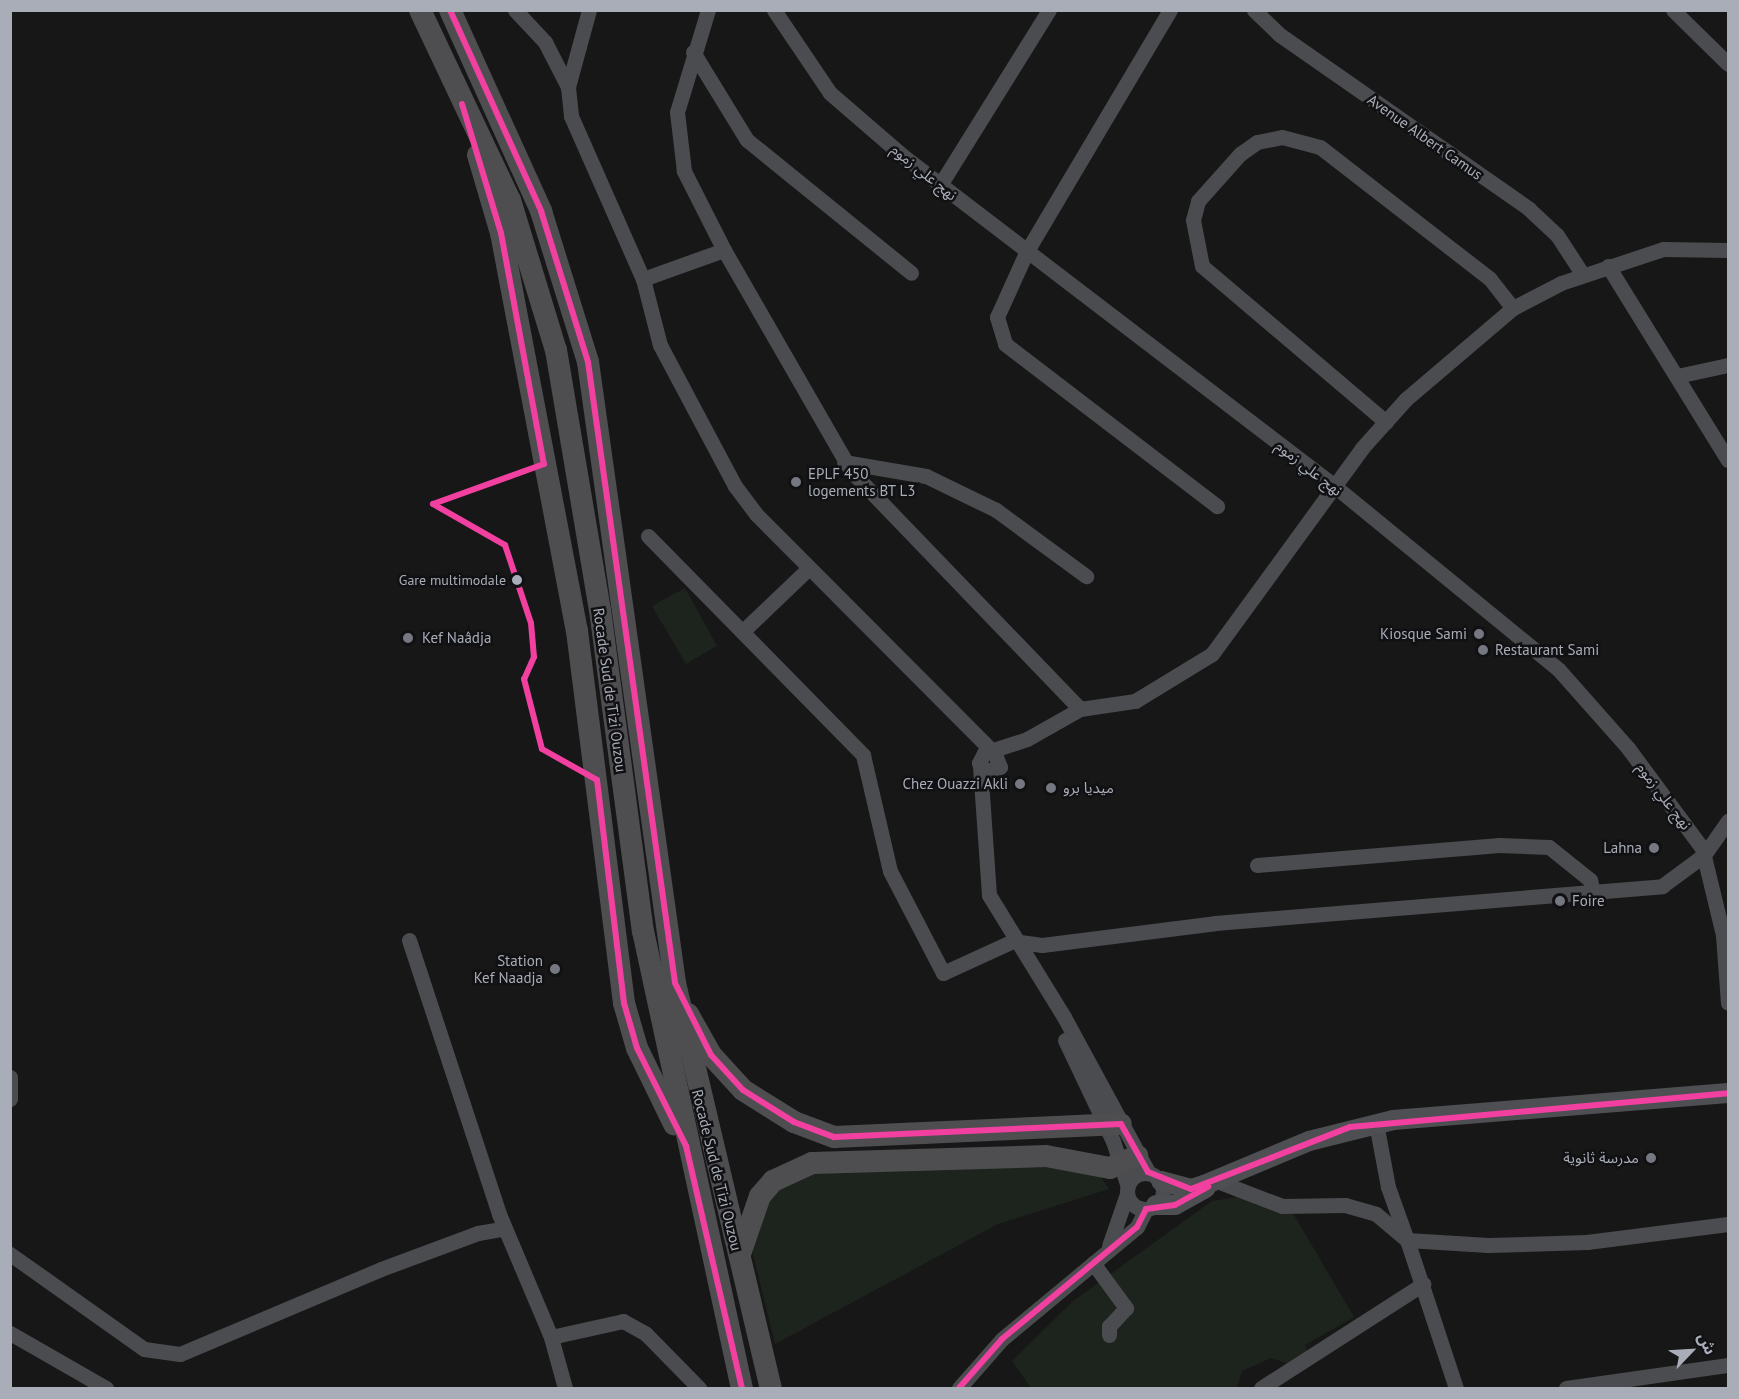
<!DOCTYPE html>
<meta charset="utf-8">
<style>
body{margin:0}
#map{position:relative;width:1739px;height:1399px;overflow:hidden;background:#171717;font-family:"PT Sans","Noto Sans Arabic",sans-serif}
div>[style]{position:absolute}
.green>*{inset:0;background:#1d241e}
.minor>*{height:15px;margin:-7.5px;padding:0 7.5px;transform-origin:7.5px;border-radius:7.5px;background:#4b4c50}
.minor>.ring{margin:-7.5px;padding:0;box-sizing:content-box;background:none;border:15px solid #4b4c50;border-radius:50%}
.major>*{height:20px;margin:-10px;padding:0 10px;transform-origin:10px;border-radius:10px;background:#4d4f52}
.highway>*{height:22px;margin:-11px;padding:0 11px;transform-origin:11px;border-radius:11px;background:#4e4e51}
.bus-1>*{height:6px;margin:-3px;padding:0 3px;transform-origin:3px;border-radius:3px;background:#f240a1}
.dots>*{width:16px;height:16px;translate:-50% -50%;box-sizing:border-box;border:3px solid #111113;border-radius:50%}
span{translate:-50% -50%;white-space:nowrap;text-align:center;line-height:1.15;-webkit-text-stroke:5px #111113;paint-order:stroke}
.bus-label{font-size:14px;color:#a8adb8}
.right{translate:-100% -50%;text-align:right}
.street-label{font-size:15px;color:#a8adb8}
.poi-label{font-size:15px;color:#a8adb8}
.left{translate:0 -50%;text-align:left}
.frame{position:absolute;inset:0;border:12px solid #a8adb8;pointer-events:none}
.north{position:absolute;left:1661px;top:1321px;width:60px;height:60px;-webkit-text-stroke:4px #111113;paint-order:stroke;rotate:65deg;font-size:16px;font-weight:700;line-height:24px;text-align:center;color:#a8adb8}
.north::after{content:'';display:block;margin:auto;width:21px;height:27px;background:#a8adb8;clip-path:polygon(50% 0,100% 100%,50% 72%,0 100%)}
</style>
<div id="map">
<div class="green">
<i style="clip-path:polygon(685px 588px,717px 646px,686px 664px,652px 606px)"></i>
<i style="clip-path:polygon(1066px 1164px,1100px 1176px,1109px 1189px,998px 1224px,775px 1344px,750px 1242px,774px 1192px,810px 1170px)"></i>
<i style="clip-path:polygon(1244px 1196px,1294px 1215px,1354px 1317px,1305px 1345px,1309px 1356px,1292px 1365px,1271px 1358px,1242px 1371px,1237px 1388px,1031px 1388px,1012px 1361px,1073px 1301px,1212px 1201px)"></i>
</div>
<div class="minor">
<i style="left:515px;top:10px;width:44px;rotate:46.8deg"></i>
<i style="left:545px;top:42px;width:51px;rotate:62.9deg"></i>
<i style="left:589px;top:10px;width:80px;rotate:105.3deg"></i>
<i style="left:568px;top:87px;width:29px;rotate:84deg"></i>
<i style="left:571px;top:116px;width:178px;rotate:66.2deg"></i>
<i style="left:643px;top:279px;width:86px;rotate:-19.7deg"></i>
<i style="left:724px;top:250px;width:89px;rotate:-116.9deg"></i>
<i style="left:684px;top:171px;width:59px;rotate:-96.8deg"></i>
<i style="left:677px;top:112px;width:107px;rotate:-73.1deg"></i>
<i style="left:774px;top:10px;width:100px;rotate:56deg"></i>
<i style="left:830px;top:93px;width:96px;rotate:40.8deg"></i>
<i style="left:903px;top:156px;width:540px;rotate:37.4deg"></i>
<i style="left:1332px;top:484px;width:293px;rotate:39.3deg"></i>
<i style="left:1559px;top:670px;width:104px;rotate:48.5deg"></i>
<i style="left:1628px;top:748px;width:124px;rotate:53.5deg"></i>
<i style="left:1702px;top:848px;width:89px;rotate:76.4deg"></i>
<i style="left:1723px;top:935px;width:68px;rotate:85.8deg"></i>
<i style="left:1170px;top:10px;width:282px;rotate:120.7deg"></i>
<i style="left:1026px;top:253px;width:70px;rotate:114.4deg"></i>
<i style="left:997px;top:317px;width:28px;rotate:73deg"></i>
<i style="left:1005px;top:344px;width:267px;rotate:37.4deg"></i>
<i style="left:1254px;top:10px;width:36px;rotate:44deg"></i>
<i style="left:1280px;top:35px;width:304px;rotate:34.9deg"></i>
<i style="left:1529px;top:209px;width:38px;rotate:43deg"></i>
<i style="left:1557px;top:235px;width:48px;rotate:57deg"></i>
<i style="left:1673px;top:10px;width:77px;rotate:44.5deg"></i>
<i style="left:693px;top:52px;width:103px;rotate:58.5deg"></i>
<i style="left:747px;top:140px;width:211px;rotate:39deg"></i>
<i style="left:940px;top:185px;width:206px;rotate:-58.1deg"></i>
<i style="left:724px;top:250px;width:255px;rotate:60.1deg"></i>
<i style="left:851px;top:471px;width:330px;rotate:46.1deg"></i>
<i style="left:1608px;top:266px;width:228px;rotate:58.3deg"></i>
<i style="left:643px;top:279px;width:68px;rotate:75.6deg"></i>
<i style="left:660px;top:345px;width:160px;rotate:62deg"></i>
<i style="left:735px;top:486px;width:35px;rotate:53deg"></i>
<i style="left:756px;top:514px;width:334px;rotate:45.1deg"></i>
<i style="left:1677px;top:376px;width:52px;rotate:-12.2deg"></i>
<i style="left:1386px;top:422px;width:241px;rotate:-139.7deg"></i>
<i style="left:1202px;top:266px;width:47px;rotate:-101.1deg"></i>
<i style="left:1193px;top:220px;width:20px;rotate:-75deg"></i>
<i style="left:1198px;top:201px;width:63px;rotate:-48.2deg"></i>
<i style="left:1240px;top:154px;width:21px;rotate:-35deg"></i>
<i style="left:1257px;top:142px;width:25px;rotate:-11deg"></i>
<i style="left:1282px;top:137px;width:39px;rotate:15deg"></i>
<i style="left:1320px;top:147px;width:215px;rotate:37.8deg"></i>
<i style="left:1490px;top:279px;width:37px;rotate:52deg"></i>
<i style="left:844px;top:462px;width:83px;rotate:9.7deg"></i>
<i style="left:926px;top:476px;width:78px;rotate:25.9deg"></i>
<i style="left:996px;top:510px;width:112px;rotate:36.3deg"></i>
<i style="left:648px;top:536px;width:307px;rotate:45.5deg"></i>
<i style="left:863px;top:755px;width:119px;rotate:76.9deg"></i>
<i style="left:890px;top:871px;width:115px;rotate:62.5deg"></i>
<i style="left:943px;top:973px;width:77px;rotate:-24.6deg"></i>
<i style="left:1013px;top:941px;width:29px;rotate:8deg"></i>
<i style="left:1042px;top:945px;width:174px;rotate:-7.2deg"></i>
<i style="left:1215px;top:923px;width:449px;rotate:-4.7deg"></i>
<i style="left:1662px;top:886px;width:52px;rotate:-36.4deg"></i>
<i style="left:1704px;top:855px;width:42px;rotate:-54.8deg"></i>
<i style="left:743px;top:631px;width:91px;rotate:-43.7deg"></i>
<i style="left:994px;top:752px;width:16px;rotate:68deg"></i>
<i style="left:1000px;top:767px;width:16px;rotate:165deg"></i>
<i style="left:985px;top:771px;width:10px;rotate:-127deg"></i>
<i style="left:979px;top:763px;width:11px;rotate:-63deg"></i>
<i style="left:984px;top:753px;width:45px;rotate:-18deg"></i>
<i style="left:1027px;top:739px;width:61px;rotate:-29.5deg"></i>
<i style="left:1080px;top:709px;width:56px;rotate:-8.3deg"></i>
<i style="left:1135px;top:701px;width:90px;rotate:-31.4deg"></i>
<i style="left:1212px;top:654px;width:255px;rotate:-53.9deg"></i>
<i style="left:1362px;top:448px;width:66px;rotate:-48.1deg"></i>
<i style="left:1406px;top:399px;width:140px;rotate:-40.4deg"></i>
<i style="left:1513px;top:308px;width:54px;rotate:-27.5deg"></i>
<i style="left:1561px;top:283px;width:108px;rotate:-18.4deg"></i>
<i style="left:1663px;top:249px;width:65px;rotate:0.9deg"></i>
<i style="left:980px;top:766px;width:129px;rotate:86deg"></i>
<i style="left:989px;top:895px;width:143px;rotate:58.4deg"></i>
<i style="left:1064px;top:1017px;width:176px;rotate:61.5deg"></i>
<i style="left:1257px;top:865px;width:243px;rotate:-4.7deg"></i>
<i style="left:1499px;top:845px;width:50px;rotate:2.3deg"></i>
<i style="left:1549px;top:847px;width:53px;rotate:38.8deg"></i>
<i style="left:1590px;top:880px;width:8px;rotate:76deg"></i>
<i style="left:409px;top:940px;width:288px;rotate:71.8deg"></i>
<i style="left:499px;top:1214px;width:134px;rotate:67.1deg"></i>
<i style="left:1065px;top:1040px;width:112px;rotate:64.6deg"></i>
<i style="left:1113px;top:1141px;width:45px;rotate:72deg"></i>
<i style="left:10px;top:1077px;width:22px;rotate:90deg"></i>
<i style="left:1376px;top:1123px;width:65px;rotate:79.4deg"></i>
<i style="left:1388px;top:1187px;width:56px;rotate:70.3deg"></i>
<i style="left:1407px;top:1240px;width:81px;rotate:3.5deg"></i>
<i style="left:1488px;top:1245px;width:99px;rotate:-1.7deg"></i>
<i style="left:1587px;top:1242px;width:142px;rotate:-7.3deg"></i>
<i class="ring" style="left:1127px;top:1173px;width:21px;height:21px"></i>
<i style="left:1217px;top:1181px;width:70px;rotate:21deg"></i>
<i style="left:1282px;top:1206px;width:63px;rotate:-0.9deg"></i>
<i style="left:1345px;top:1205px;width:32px;rotate:16deg"></i>
<i style="left:1376px;top:1214px;width:40px;rotate:40deg"></i>
<i style="left:1407px;top:1240px;width:156px;rotate:71.7deg"></i>
<i style="left:1109px;top:1246px;width:55px;rotate:-70.9deg"></i>
<i style="left:10px;top:1254px;width:164px;rotate:35.3deg"></i>
<i style="left:144px;top:1349px;width:36px;rotate:8deg"></i>
<i style="left:180px;top:1354px;width:218px;rotate:-22.9deg"></i>
<i style="left:381px;top:1269px;width:103px;rotate:-20.4deg"></i>
<i style="left:478px;top:1233px;width:27px;rotate:-10deg"></i>
<i style="left:1093px;top:1263px;width:56px;rotate:53.7deg"></i>
<i style="left:1126px;top:1308px;width:25px;rotate:133deg"></i>
<i style="left:1109px;top:1326px;width:9px;rotate:90deg"></i>
<i style="left:10px;top:1333px;width:111px;rotate:29.8deg"></i>
<i style="left:565px;top:1388px;width:53px;rotate:-105.4deg"></i>
<i style="left:551px;top:1337px;width:74px;rotate:-12.5deg"></i>
<i style="left:623px;top:1321px;width:26px;rotate:29deg"></i>
<i style="left:646px;top:1334px;width:76px;rotate:45.5deg"></i>
<i style="left:959px;top:1388px;width:65px;rotate:-48.7deg"></i>
<i style="left:1002px;top:1339px;width:175px;rotate:-39.7deg"></i>
<i style="left:1137px;top:1227px;width:20px;rotate:-63deg"></i>
<i style="left:1261px;top:1388px;width:193px;rotate:-32.7deg"></i>
<i style="left:1566px;top:1388px;width:164px;rotate:-8.1deg"></i>
</div>
<div class="major">
<i style="left:1161px;top:1181px;width:31px;rotate:15deg"></i>
<i style="left:1191px;top:1189px;width:14px;rotate:-17deg"></i>
<i style="left:1204px;top:1185px;width:114px;rotate:-22.7deg"></i>
<i style="left:1309px;top:1141px;width:87px;rotate:-14deg"></i>
<i style="left:1393px;top:1120px;width:336px;rotate:-4.6deg"></i>
<i style="left:1156px;top:1205px;width:19px"></i>
<i style="left:1175px;top:1205px;width:35px;rotate:-29deg"></i>
</div>
<div class="highway">
<i style="left:420px;top:10px;width:210px;rotate:64.7deg"></i>
<i style="left:510px;top:200px;width:157px;rotate:73deg"></i>
<i style="left:556px;top:350px;width:264px;rotate:80.4deg"></i>
<i style="left:600px;top:610px;width:324px;rotate:82.4deg"></i>
<i style="left:643px;top:931px;width:468px;rotate:77.8deg"></i>
<i style="left:450px;top:10px;width:221px;rotate:65.6deg"></i>
<i style="left:541px;top:211px;width:158px;rotate:72.7deg"></i>
<i style="left:588px;top:362px;width:627px;rotate:82.02deg"></i>
<i style="left:675px;top:983px;width:416px;rotate:76.7deg"></i>
<i style="left:478px;top:155px;width:81px;rotate:73.6deg"></i>
<i style="left:501px;top:233px;width:405px;rotate:79.2deg"></i>
<i style="left:577px;top:631px;width:375px;rotate:82.8deg"></i>
<i style="left:624px;top:1003px;width:47px;rotate:73.9deg"></i>
<i style="left:637px;top:1048px;width:85px;rotate:64deg"></i>
<i style="left:688px;top:1014px;width:47px;rotate:60.7deg"></i>
<i style="left:711px;top:1055px;width:47px;rotate:47.6deg"></i>
<i style="left:743px;top:1090px;width:60px;rotate:32.1deg"></i>
<i style="left:794px;top:1122px;width:43px;rotate:20.6deg"></i>
<i style="left:834px;top:1137px;width:287px;rotate:-2.6deg"></i>
<i style="left:740px;top:1254px;width:61px;rotate:-71deg"></i>
<i style="left:760px;top:1196px;width:20px;rotate:-49deg"></i>
<i style="left:773px;top:1181px;width:43px;rotate:-24.8deg"></i>
<i style="left:812px;top:1163px;width:234px;rotate:-1.7deg"></i>
<i style="left:1046px;top:1156px;width:65px;rotate:10.6deg"></i>
<i style="left:1110px;top:1168px;width:30px;rotate:-24deg"></i>
</div>
<div class="bus-1">
<i style="left:450px;top:10px;width:221px;rotate:65.6deg"></i>
<i style="left:541px;top:211px;width:158px;rotate:72.7deg"></i>
<i style="left:588px;top:362px;width:627px;rotate:82.02deg"></i>
<i style="left:675px;top:983px;width:80px;rotate:63.4deg"></i>
<i style="left:711px;top:1055px;width:47px;rotate:47.6deg"></i>
<i style="left:743px;top:1090px;width:60px;rotate:32.1deg"></i>
<i style="left:794px;top:1122px;width:43px;rotate:20.6deg"></i>
<i style="left:834px;top:1137px;width:287px;rotate:-2.6deg"></i>
<i style="left:1121px;top:1124px;width:55px;rotate:60.6deg"></i>
<i style="left:1148px;top:1172px;width:46px;rotate:21.6deg"></i>
<i style="left:1191px;top:1189px;width:171px;rotate:-21.3deg"></i>
<i style="left:1350px;top:1127px;width:380px;rotate:-5.1deg"></i>
<i style="left:462px;top:104px;width:135px;rotate:73.2deg"></i>
<i style="left:501px;top:233px;width:235px;rotate:79.5deg"></i>
<i style="left:544px;top:464px;width:118px;rotate:160.2deg"></i>
<i style="left:433px;top:504px;width:83px;rotate:29.7deg"></i>
<i style="left:505px;top:545px;width:82px;rotate:71.6deg"></i>
<i style="left:531px;top:623px;width:34px;rotate:85deg"></i>
<i style="left:534px;top:657px;width:24px;rotate:114deg"></i>
<i style="left:524px;top:679px;width:72px;rotate:75.6deg"></i>
<i style="left:542px;top:749px;width:63px;rotate:29.4deg"></i>
<i style="left:597px;top:780px;width:225px;rotate:83.1deg"></i>
<i style="left:624px;top:1003px;width:47px;rotate:73.9deg"></i>
<i style="left:637px;top:1048px;width:110px;rotate:63.4deg"></i>
<i style="left:686px;top:1146px;width:248px;rotate:77deg"></i>
<i style="left:959px;top:1388px;width:65px;rotate:-48.7deg"></i>
<i style="left:1002px;top:1339px;width:175px;rotate:-39.7deg"></i>
<i style="left:1137px;top:1227px;width:20px;rotate:-63deg"></i>
<i style="left:1146px;top:1209px;width:29px;rotate:-8deg"></i>
<i style="left:1175px;top:1205px;width:38px;rotate:-29deg"></i>
</div>
<div class="dots">
<i style="left:796px;top:482px;background:#757880"></i>
<i style="left:517px;top:580px;background:#a8adb8"></i>
<i style="left:1479px;top:634px;background:#757880"></i>
<i style="left:408px;top:638px;background:#757880"></i>
<i style="left:1483px;top:650px;background:#757880"></i>
<i style="left:1020px;top:784px;background:#757880"></i>
<i style="left:1051px;top:788px;background:#757880"></i>
<i style="left:1654px;top:848px;background:#757880"></i>
<i style="left:1560px;top:901px;background:#757880"></i>
<i style="left:555px;top:969px;background:#757880"></i>
<i style="left:1651px;top:1158px;background:#757880"></i>
</div>
<div class="bus-label">
<span class="right" style="left:506px;top:580px">Gare multimodale</span>
</div>
<div class="street-label">
<span style="left:1425px;top:137px;rotate:35deg">Avenue Albert Camus</span>
<span style="left:924px;top:172px;rotate:39deg">نهج علي زموم</span>
<span style="left:1309px;top:468px;rotate:38deg">نهج علي زموم</span>
<span style="left:610px;top:690px;rotate:82deg">Rocade Sud de Tizi Ouzou</span>
<span style="left:1664px;top:796px;rotate:53deg">نهج علي زموم</span>
<span style="left:717px;top:1170px;rotate:76deg">Rocade Sud de Tizi Ouzou</span>
</div>
<div class="poi-label">
<span class="left" style="left:808px;top:482px">EPLF 450<br>logements BT L3</span>
<span class="right" style="left:1467px;top:634px">Kiosque Sami</span>
<span class="left" style="left:422px;top:638px">Kef Naâdja</span>
<span class="left" style="left:1495px;top:650px">Restaurant Sami</span>
<span class="right" style="left:1008px;top:784px">Chez Ouazzi Akli</span>
<span class="left" style="left:1063px;top:788px">ميديا برو</span>
<span class="right" style="left:1642px;top:848px">Lahna</span>
<span class="left" style="left:1572px;top:901px">Foire</span>
<span class="right" style="left:543px;top:969px">Station<br>Kef Naadja</span>
<span class="right" style="left:1639px;top:1158px">مدرسة ثانوية</span>
</div>
<div class="frame"></div>
<div class="north">ش</div>
</div>
